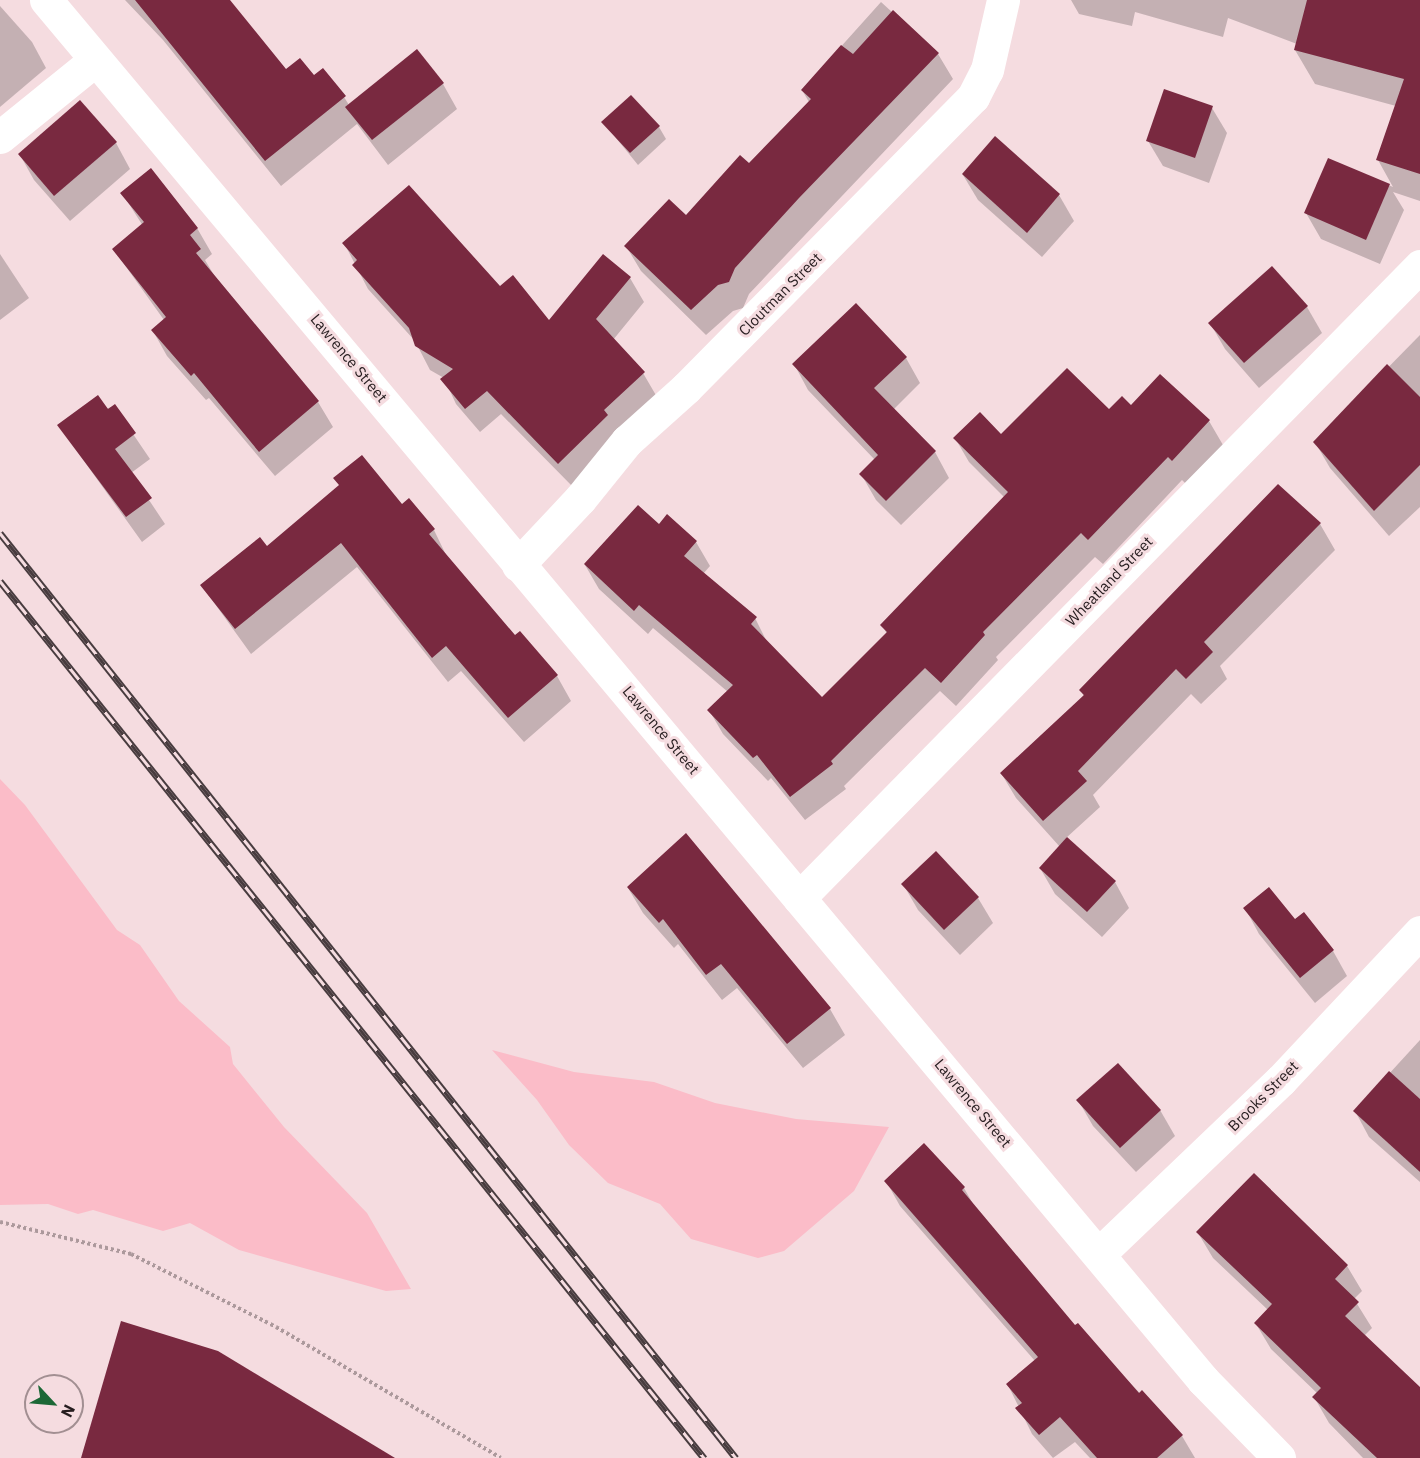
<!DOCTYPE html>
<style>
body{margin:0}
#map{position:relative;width:1420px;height:1458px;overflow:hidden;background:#f5dce0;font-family:"IBM Plex Sans",sans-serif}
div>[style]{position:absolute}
.green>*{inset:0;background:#fbbcc8}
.shadow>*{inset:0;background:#0003}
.building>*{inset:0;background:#792940}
.path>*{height:4px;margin-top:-2px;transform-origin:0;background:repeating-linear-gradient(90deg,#ac999c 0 3px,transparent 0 6px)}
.minor>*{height:33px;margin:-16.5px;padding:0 16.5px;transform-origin:16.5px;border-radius:16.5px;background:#fff}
.rail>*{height:7px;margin-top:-3.5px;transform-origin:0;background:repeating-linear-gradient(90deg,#f5dce0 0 14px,#483c3f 0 28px);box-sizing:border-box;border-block:2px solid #483c3f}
span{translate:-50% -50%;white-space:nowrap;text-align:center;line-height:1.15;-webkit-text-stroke:6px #f5dce0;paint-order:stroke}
.street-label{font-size:15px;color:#251c1e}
.north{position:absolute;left:24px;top:1374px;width:60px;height:60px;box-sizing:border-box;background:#f5dce0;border:2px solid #a28f92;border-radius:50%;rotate:116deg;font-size:16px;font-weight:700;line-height:24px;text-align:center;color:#251c1e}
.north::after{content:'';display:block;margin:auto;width:21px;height:27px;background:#1c6836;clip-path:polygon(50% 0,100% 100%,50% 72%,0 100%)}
</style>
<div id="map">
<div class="green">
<i style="clip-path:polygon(0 779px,25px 805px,117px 930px,140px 945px,179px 1001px,230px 1047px,233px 1064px,284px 1127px,367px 1213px,411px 1289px,386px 1291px,239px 1250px,190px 1223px,163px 1231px,93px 1210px,78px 1214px,48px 1204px,0 1205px)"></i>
<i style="clip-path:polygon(492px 1050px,574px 1072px,654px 1082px,715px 1103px,796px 1119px,889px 1127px,854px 1191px,784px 1251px,758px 1258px,691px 1239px,660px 1204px,608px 1183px,569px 1145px,537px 1100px)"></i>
</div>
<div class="shadow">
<i style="clip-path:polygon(125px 0,228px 0,286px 71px,313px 77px,344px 97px,349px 105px,443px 84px,457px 109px,388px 165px,357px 124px,281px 186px,163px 40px)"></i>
<i style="clip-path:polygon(1071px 0,1420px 0,1420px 201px,1393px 192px,1404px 210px,1380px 264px,1321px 239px,1306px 213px,1329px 160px,1393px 187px,1378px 160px,1396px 106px,1315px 84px,1295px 50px,1297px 44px,1228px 18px,1223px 37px,1135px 12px,1132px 26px,1079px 14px)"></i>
<i style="clip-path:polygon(881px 2px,938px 54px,953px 79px,749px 294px,743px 308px,733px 311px,706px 335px,641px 271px,626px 246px,686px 217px,749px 165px,809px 102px,802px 90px)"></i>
<i style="clip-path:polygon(0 6px,32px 42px,46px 68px,0 107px)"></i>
<i style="clip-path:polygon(1165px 91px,1212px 108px,1227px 133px,1209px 183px,1163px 166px,1148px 141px)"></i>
<i style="clip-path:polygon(80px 102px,116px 143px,130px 169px,70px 221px,34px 180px,20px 155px)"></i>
<i style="clip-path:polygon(603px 122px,659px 127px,666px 139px,638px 165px)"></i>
<i style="clip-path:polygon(995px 139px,1059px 195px,1074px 221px,1042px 257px,978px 200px,963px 175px)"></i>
<i style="clip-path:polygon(122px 193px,197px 228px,212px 254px,205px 260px,214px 275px,318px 402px,333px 427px,275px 476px,209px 398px,206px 400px,167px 356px,153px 331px,164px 320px,114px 250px,143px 226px)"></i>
<i style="clip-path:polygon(344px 243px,499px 289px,549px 322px,630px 278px,644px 302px,613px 340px,643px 373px,657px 397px,573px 487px,501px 414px,480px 432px,456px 404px,444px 378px,430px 370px,415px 341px,368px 289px)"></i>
<i style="clip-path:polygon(0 254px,29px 298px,0 320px)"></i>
<i style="clip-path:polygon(1272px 268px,1307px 307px,1322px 333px,1259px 388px,1225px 349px,1210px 323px)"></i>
<i style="clip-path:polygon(1420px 335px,1420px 507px,1389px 536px,1330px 468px,1315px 442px)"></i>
<i style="clip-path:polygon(906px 358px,920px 383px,893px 410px,935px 452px,949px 478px,901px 525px,876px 500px,861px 474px,875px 460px,808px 390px,794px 364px)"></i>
<i style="clip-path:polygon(114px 406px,150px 459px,131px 473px,165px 524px,142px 542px,59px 426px)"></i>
<i style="clip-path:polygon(1131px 407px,1209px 421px,1223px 445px,1186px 484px,1182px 480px,1103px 564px,1095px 557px,996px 657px,998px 660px,956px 706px,940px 691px,844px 786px,846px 789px,805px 820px,771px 778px,768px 781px,723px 734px,709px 710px,728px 692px,653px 628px,648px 634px,599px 589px,585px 565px,659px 526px,696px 542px,710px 566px,703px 574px,755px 618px,768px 644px,822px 699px,887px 634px,882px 625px,1005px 498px,969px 462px,955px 438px,1001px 436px)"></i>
<i style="clip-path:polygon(335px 479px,402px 506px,434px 530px,447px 557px,515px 637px,557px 676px,571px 701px,524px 742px,461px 671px,448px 682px,357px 567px,251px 654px,202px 586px,267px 548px,340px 486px)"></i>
<i style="clip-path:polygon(1278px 486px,1320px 524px,1335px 550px,1220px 666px,1227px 679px,1201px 704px,1191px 694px,1093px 795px,1100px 807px,1066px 838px,1115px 882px,1129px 908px,1102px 937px,1055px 894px,1040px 868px,1060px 847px,1016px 798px,1001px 773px,1084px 697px,1081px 690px)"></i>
<i style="clip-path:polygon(685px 836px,830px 1009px,845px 1035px,803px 1068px,737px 988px,722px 1000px,678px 944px,674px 948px,643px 913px,628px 888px)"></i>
<i style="clip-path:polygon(936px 853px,978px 898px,993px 923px,960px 955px,918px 910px,903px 884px)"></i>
<i style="clip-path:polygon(1245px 908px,1295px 921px,1333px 951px,1347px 976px,1315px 1003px,1259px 934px)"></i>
<i style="clip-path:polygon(1420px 1040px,1420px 1182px,1369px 1137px,1355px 1111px)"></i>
<i style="clip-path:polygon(1078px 1100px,1160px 1110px,1175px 1136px,1136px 1172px,1093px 1126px)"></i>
<i style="clip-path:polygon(886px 1181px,964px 1188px,976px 1209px,1075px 1327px,1182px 1436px,1195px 1458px,1090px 1458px,1075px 1442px,1053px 1458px,1032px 1434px,1008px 1385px,1035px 1361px,900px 1206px)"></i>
<i style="clip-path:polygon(1198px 1233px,1347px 1266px,1362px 1291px,1354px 1299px,1372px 1328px,1364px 1336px,1420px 1389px,1420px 1458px,1363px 1458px,1329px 1423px,1314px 1397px,1318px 1394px,1271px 1349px,1256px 1324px,1268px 1310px,1213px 1258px)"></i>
</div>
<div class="building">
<i style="clip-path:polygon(135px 0,230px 0,286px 69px,300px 58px,314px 75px,323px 68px,346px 96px,265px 161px)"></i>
<i style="clip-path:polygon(1307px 0,1420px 0,1420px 174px,1376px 160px,1404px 79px,1294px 50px)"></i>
<i style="clip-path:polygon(893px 10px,939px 53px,799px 198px,735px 268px,729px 282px,718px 285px,691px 310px,624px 246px,669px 199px,686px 215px,740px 155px,749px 163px,811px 99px,801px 90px,841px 45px,853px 54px)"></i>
<i style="clip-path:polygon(417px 49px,444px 83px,372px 140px,345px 107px)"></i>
<i style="clip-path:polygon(1164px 89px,1213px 106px,1195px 158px,1146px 141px)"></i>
<i style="clip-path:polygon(631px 95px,660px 126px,630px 153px,601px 122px)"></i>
<i style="clip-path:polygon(80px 100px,117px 142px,54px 196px,18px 154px)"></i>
<i style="clip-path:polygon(995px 136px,1060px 194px,1027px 233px,962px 174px)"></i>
<i style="clip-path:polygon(1328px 158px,1390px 184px,1366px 240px,1304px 213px)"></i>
<i style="clip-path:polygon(151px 168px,198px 228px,190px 235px,201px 249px,196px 253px,319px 401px,259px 452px,194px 373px,191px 376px,151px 330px,166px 317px,112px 249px,144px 222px,120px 193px)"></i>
<i style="clip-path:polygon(409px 185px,500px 286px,513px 275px,549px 320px,603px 254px,631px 277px,596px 319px,645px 372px,604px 410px,608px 415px,558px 464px,487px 391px,465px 409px,440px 379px,453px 369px,415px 346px,409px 328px,352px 265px,357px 260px,342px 243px)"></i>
<i style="clip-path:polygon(1272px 266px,1308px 306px,1244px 363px,1208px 323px)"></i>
<i style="clip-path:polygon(856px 303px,907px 357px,874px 388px,936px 451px,886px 501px,859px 474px,878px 455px,792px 364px)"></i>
<i style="clip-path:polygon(1387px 364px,1420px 397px,1420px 465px,1374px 511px,1313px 442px)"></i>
<i style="clip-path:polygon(1067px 368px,1109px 409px,1122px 396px,1131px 405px,1160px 374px,1210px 420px,1172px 461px,1168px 457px,1088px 540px,1081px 533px,983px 632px,985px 635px,941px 683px,925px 668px,831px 761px,833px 764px,790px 797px,757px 755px,753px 758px,707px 710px,733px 685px,639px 605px,634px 611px,584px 564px,638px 505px,659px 524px,667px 514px,697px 541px,684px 556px,757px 617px,751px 624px,822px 697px,887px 632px,880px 625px,1008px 492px,953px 438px,980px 412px,1001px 434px)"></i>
<i style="clip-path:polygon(98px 395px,108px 409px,115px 404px,136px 433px,115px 449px,152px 498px,126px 517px,57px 425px)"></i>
<i style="clip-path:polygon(362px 455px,402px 504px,409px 498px,435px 529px,429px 534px,515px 635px,520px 631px,558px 675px,508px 718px,446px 646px,432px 658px,341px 543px,235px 629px,200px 585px,260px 537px,267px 546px,339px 485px,333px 478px)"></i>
<i style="clip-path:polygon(1278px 484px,1321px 523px,1204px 642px,1213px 652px,1186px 679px,1176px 669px,1078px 771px,1087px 781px,1043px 821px,1000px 773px,1084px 695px,1079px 690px)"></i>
<i style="clip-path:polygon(686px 833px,831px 1008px,787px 1044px,721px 964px,706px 975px,663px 919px,659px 923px,627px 887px)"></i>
<i style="clip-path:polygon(1067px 837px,1116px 881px,1087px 912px,1039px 868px)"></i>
<i style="clip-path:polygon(936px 851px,979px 897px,944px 930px,901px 884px)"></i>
<i style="clip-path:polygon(1269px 887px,1295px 919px,1304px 912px,1334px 950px,1300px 978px,1243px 908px)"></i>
<i style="clip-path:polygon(1118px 1063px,1161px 1110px,1120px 1148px,1076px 1100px)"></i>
<i style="clip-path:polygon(1389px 1071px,1420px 1099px,1420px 1172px,1353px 1111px)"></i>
<i style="clip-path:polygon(924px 1143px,965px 1187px,962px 1190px,1075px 1325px,1078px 1323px,1139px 1393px,1142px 1390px,1183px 1435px,1157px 1458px,1097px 1458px,1060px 1417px,1039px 1435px,1015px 1408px,1022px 1403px,1006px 1384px,1038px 1357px,884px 1181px)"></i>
<i style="clip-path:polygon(1254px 1173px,1348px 1265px,1335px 1279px,1359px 1302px,1345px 1316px,1420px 1387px,1420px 1458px,1377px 1458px,1312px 1397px,1321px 1388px,1254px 1323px,1272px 1304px,1196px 1232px)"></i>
<i style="clip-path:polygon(121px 1321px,218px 1351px,395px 1458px,81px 1458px)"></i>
</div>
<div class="path">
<i style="left:0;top:1222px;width:135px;rotate:13.7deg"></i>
<i style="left:131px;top:1254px;width:162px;rotate:26.7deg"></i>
<i style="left:276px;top:1327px;width:260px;rotate:30.2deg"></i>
</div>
<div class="minor">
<i style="left:46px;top:0;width:1801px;rotate:50.02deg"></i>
<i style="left:1203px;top:1380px;width:109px;rotate:45.7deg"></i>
<i style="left:0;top:137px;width:122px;rotate:-39deg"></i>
<i style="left:518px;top:565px;width:91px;rotate:-46.8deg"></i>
<i style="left:580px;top:499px;width:75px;rotate:-51deg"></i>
<i style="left:627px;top:441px;width:79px;rotate:-41.9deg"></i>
<i style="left:686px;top:388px;width:409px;rotate:-45.4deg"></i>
<i style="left:973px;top:97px;width:30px;rotate:-63deg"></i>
<i style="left:987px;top:70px;width:72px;rotate:-77.1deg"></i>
<i style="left:799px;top:898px;width:886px;rotate:-45.5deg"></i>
<i style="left:1100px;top:1253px;width:250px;rotate:-43.7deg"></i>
<i style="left:1281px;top:1080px;width:203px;rotate:-46.8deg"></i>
</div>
<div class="rail">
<i style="left:0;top:533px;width:1182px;rotate:51.49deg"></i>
<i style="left:0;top:581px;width:1125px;rotate:51.24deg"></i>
</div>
<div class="street-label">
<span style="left:780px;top:294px;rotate:-45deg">Cloutman Street</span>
<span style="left:349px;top:358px;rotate:50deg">Lawrence Street</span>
<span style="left:1109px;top:581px;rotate:-46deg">Wheatland Street</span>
<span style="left:661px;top:730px;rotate:50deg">Lawrence Street</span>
<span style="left:1263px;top:1096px;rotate:-45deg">Brooks Street</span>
<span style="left:973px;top:1103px;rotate:50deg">Lawrence Street</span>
</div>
<div class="north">N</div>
</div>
